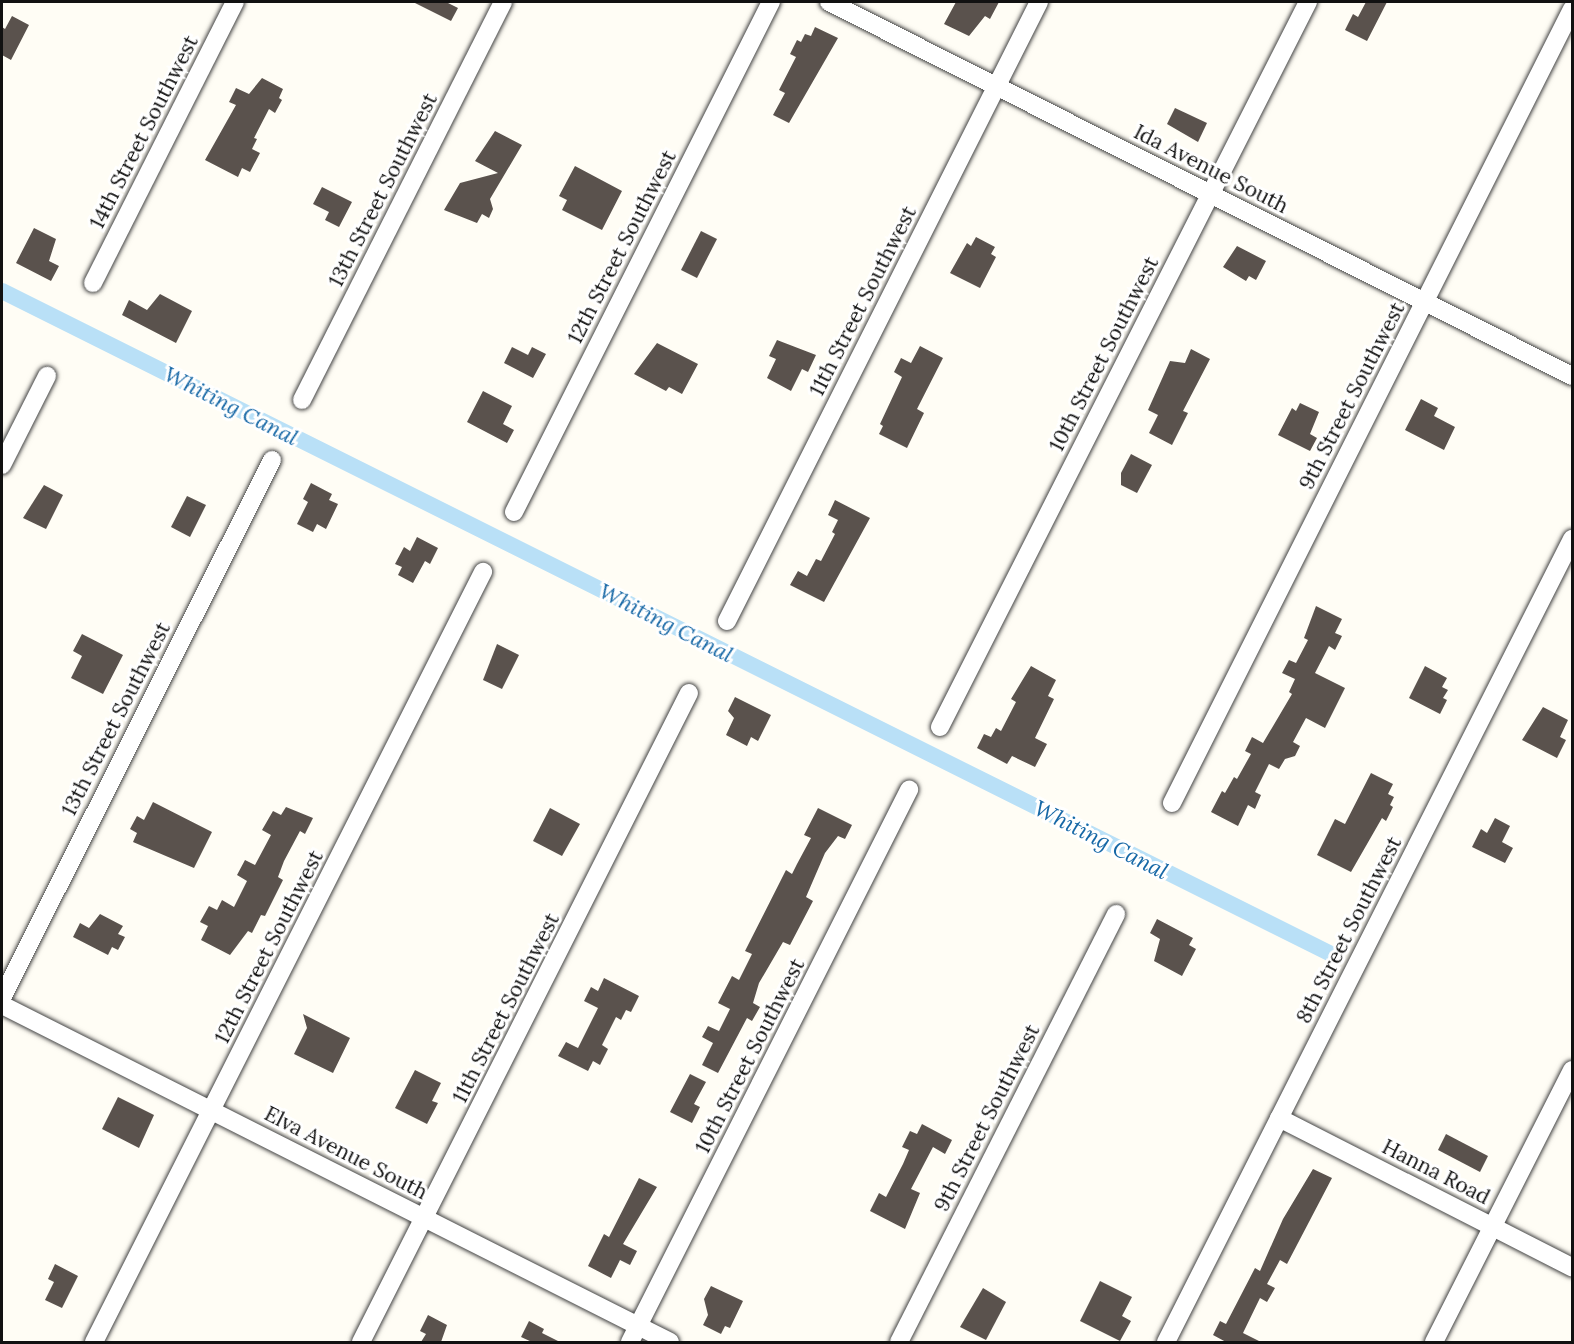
<!DOCTYPE html>
<style>
body{margin:0}
#map{position:relative;width:1574px;height:1344px;overflow:hidden;background:#fffdf5;font-family:Lora,serif}
div>[style]{position:absolute}
.canal>*{height:16px;margin:-8px;padding:0 8px;transform-origin:8px;border-radius:8px;background:#b9e0f7}
.building>*{inset:0;background:#5a524d}
.roads{filter:drop-shadow(0 0 2px #444) drop-shadow(0 0 2px #444)}
.street>*{height:18px;margin:-9px;padding:0 9px;transform-origin:9px;border-radius:9px;background:#fff}
span{translate:-50% -50%;white-space:nowrap;text-align:center;line-height:1.15;-webkit-text-stroke:6px #fff;paint-order:stroke}
.street-label{font-size:21px;color:#111}
.water-label{font-size:22px;color:#1768a6;font-style:italic}
.frame{position:absolute;inset:0;border:3px solid #111;pointer-events:none}
</style>
<div id="map">
<div class="canal">
<i style="left:2px;top:291px;width:1485px;rotate:26.51deg"></i>
</div>
<div class="building">
<i style="clip-path:polygon(413px 2px,446px 2px,458px 8px,451px 21px)"></i>
<i style="clip-path:polygon(956px 2px,999px 2px,990px 19px,985px 16px,969px 36px,944px 24px)"></i>
<i style="clip-path:polygon(1366px 2px,1387px 2px,1367px 41px,1345px 30px,1353px 14px,1358px 17px)"></i>
<i style="clip-path:polygon(12px 16px,29px 25px,11px 60px,2px 55px,2px 27px,5px 29px)"></i>
<i style="clip-path:polygon(815px 27px,838px 38px,789px 123px,773px 115px,785px 93px,779px 90px,796px 57px,790px 54px,797px 40px,801px 42px,805px 34px,811px 36px)"></i>
<i style="clip-path:polygon(262px 78px,283px 89px,279px 98px,282px 100px,275px 113px,269px 109px,254px 138px,257px 139px,252px 149px,260px 153px,250px 172px,242px 168px,238px 177px,205px 160px,236px 105px,229px 102px,236px 88px,249px 94px)"></i>
<i style="clip-path:polygon(1175px 108px,1207px 123px,1198px 142px,1167px 124px)"></i>
<i style="clip-path:polygon(495px 131px,522px 145px,490px 199px,493px 209px,489px 218px,482px 214px,477px 223px,444px 210px,460px 183px,498px 173px,475px 161px)"></i>
<i style="clip-path:polygon(575px 166px,622px 191px,602px 230px,562px 210px,567px 200px,559px 196px)"></i>
<i style="clip-path:polygon(322px 187px,352px 202px,339px 227px,325px 220px,329px 212px,313px 204px)"></i>
<i style="clip-path:polygon(34px 228px,56px 239px,49px 261px,59px 266px,51px 281px,16px 263px)"></i>
<i style="clip-path:polygon(701px 231px,717px 239px,697px 278px,681px 270px)"></i>
<i style="clip-path:polygon(976px 237px,995px 247px,991px 254px,996px 257px,980px 288px,950px 273px,967px 243px,971px 246px)"></i>
<i style="clip-path:polygon(1237px 246px,1266px 261px,1256px 280px,1249px 276px,1246px 281px,1223px 267px)"></i>
<i style="clip-path:polygon(160px 294px,192px 311px,176px 343px,122px 315px,129px 300px,147px 310px)"></i>
<i style="clip-path:polygon(777px 340px,816px 355px,808px 372px,802px 369px,791px 391px,767px 378px,776px 359px,769px 356px)"></i>
<i style="clip-path:polygon(657px 343px,698px 364px,682px 394px,669px 387px,666px 391px,634px 374px)"></i>
<i style="clip-path:polygon(920px 346px,943px 358px,917px 409px,924px 413px,907px 448px,879px 434px,883px 426px,880px 424px,902px 377px,894px 372px,901px 358px,911px 363px)"></i>
<i style="clip-path:polygon(512px 347px,528px 355px,532px 347px,546px 354px,533px 378px,504px 363px)"></i>
<i style="clip-path:polygon(1191px 349px,1210px 359px,1183px 411px,1188px 413px,1172px 445px,1149px 433px,1158px 415px,1148px 410px,1170px 361px,1185px 363px)"></i>
<i style="clip-path:polygon(483px 391px,512px 406px,503px 424px,514px 430px,507px 443px,467px 422px)"></i>
<i style="clip-path:polygon(1421px 399px,1438px 408px,1434px 416px,1455px 427px,1444px 450px,1405px 430px)"></i>
<i style="clip-path:polygon(1300px 403px,1319px 412px,1310px 434px,1317px 438px,1310px 451px,1278px 435px,1292px 408px,1296px 411px)"></i>
<i style="clip-path:polygon(1131px 454px,1152px 465px,1137px 493px,1121px 485px,1121px 473px)"></i>
<i style="clip-path:polygon(311px 483px,332px 494px,329px 500px,338px 504px,326px 529px,317px 524px,313px 532px,297px 524px,308px 502px,303px 499px)"></i>
<i style="clip-path:polygon(44px 485px,63px 495px,46px 529px,23px 518px)"></i>
<i style="clip-path:polygon(187px 496px,206px 505px,190px 537px,171px 527px)"></i>
<i style="clip-path:polygon(835px 500px,870px 518px,824px 602px,790px 585px,798px 571px,807px 576px,816px 559px,821px 561px,835px 534px,832px 532px,838px 520px,828px 515px)"></i>
<i style="clip-path:polygon(417px 537px,438px 548px,430px 564px,425px 561px,413px 583px,398px 575px,402px 567px,395px 564px,404px 547px,410px 551px)"></i>
<i style="clip-path:polygon(1316px 606px,1342px 619px,1335px 633px,1342px 636px,1335px 650px,1329px 646px,1315px 673px,1345px 688px,1325px 728px,1306px 718px,1293px 742px,1300px 746px,1295px 756px,1285px 759px,1279px 769px,1269px 764px,1255px 792px,1261px 795px,1255px 809px,1248px 805px,1238px 826px,1211px 812px,1222px 791px,1225px 793px,1234px 777px,1237px 779px,1251px 754px,1245px 751px,1252px 737px,1263px 743px,1292px 694px,1289px 692px,1295px 679px,1282px 673px,1289px 660px,1296px 663px,1308px 640px,1304px 638px)"></i>
<i style="clip-path:polygon(82px 634px,123px 655px,103px 694px,71px 678px,82px 656px,73px 651px)"></i>
<i style="clip-path:polygon(497px 644px,519px 655px,502px 689px,483px 680px)"></i>
<i style="clip-path:polygon(1031px 666px,1056px 680px,1048px 696px,1054px 699px,1035px 738px,1047px 744px,1035px 767px,1012px 756px,1007px 764px,977px 748px,984px 734px,991px 737px,996px 728px,1001px 731px,1016px 702px,1011px 699px)"></i>
<i style="clip-path:polygon(1425px 666px,1447px 678px,1442px 687px,1448px 690px,1443px 698px,1447px 700px,1440px 714px,1409px 698px)"></i>
<i style="clip-path:polygon(735px 697px,771px 715px,758px 741px,751px 737px,747px 746px,726px 735px,734px 718px,728px 711px)"></i>
<i style="clip-path:polygon(1543px 707px,1568px 720px,1560px 737px,1566px 740px,1557px 758px,1522px 740px)"></i>
<i style="clip-path:polygon(1371px 773px,1393px 784px,1388px 794px,1394px 797px,1390px 805px,1393px 807px,1386px 821px,1382px 818px,1351px 872px,1317px 855px,1335px 819px,1345px 824px)"></i>
<i style="clip-path:polygon(153px 802px,212px 832px,194px 868px,133px 842px,137px 833px,130px 829px,137px 816px,144px 820px)"></i>
<i style="clip-path:polygon(286px 807px,313px 818px,305px 834px,300px 831px,284px 861px,278px 877px,283px 880px,265px 916px,261px 915px,252px 933px,248px 931px,230px 955px,201px 940px,208px 926px,200px 922px,209px 906px,217px 910px,222px 900px,234px 907px,247px 881px,237px 875px,245px 860px,255px 865px,271px 835px,262px 830px,273px 811px,281px 815px)"></i>
<i style="clip-path:polygon(550px 808px,580px 824px,562px 856px,533px 841px)"></i>
<i style="clip-path:polygon(818px 808px,852px 825px,845px 839px,838px 836px,825px 853px,806px 897px,813px 901px,790px 945px,783px 942px,759px 983px,753px 1003px,760px 1007px,752px 1021px,747px 1018px,718px 1073px,702px 1065px,713px 1043px,702px 1037px,708px 1026px,719px 1031px,730px 1009px,718px 1003px,732px 976px,739px 980px,752px 954px,745px 951px,786px 870px,792px 874px,797px 864px,811px 838px,804px 835px)"></i>
<i style="clip-path:polygon(1495px 818px,1510px 826px,1502px 842px,1513px 848px,1505px 863px,1472px 847px,1481px 829px,1487px 833px)"></i>
<i style="clip-path:polygon(100px 914px,123px 926px,118px 934px,125px 937px,118px 950px,112px 947px,108px 955px,73px 937px,80px 923px,89px 928px)"></i>
<i style="clip-path:polygon(1157px 919px,1193px 938px,1189px 945px,1196px 949px,1182px 976px,1154px 961px,1160px 939px,1150px 933px)"></i>
<i style="clip-path:polygon(604px 978px,639px 996px,631px 1012px,626px 1010px,621px 1020px,616px 1017px,602px 1045px,608px 1049px,600px 1065px,593px 1061px,588px 1071px,558px 1056px,566px 1042px,578px 1048px,598px 1008px,584px 1001px,591px 987px,598px 991px)"></i>
<i style="clip-path:polygon(303px 1014px,350px 1038px,333px 1073px,294px 1054px,307px 1028px)"></i>
<i style="clip-path:polygon(415px 1070px,441px 1083px,432px 1101px,438px 1103px,427px 1124px,395px 1108px)"></i>
<i style="clip-path:polygon(690px 1074px,706px 1082px,694px 1104px,700px 1107px,692px 1123px,670px 1112px)"></i>
<i style="clip-path:polygon(118px 1097px,154px 1115px,139px 1148px,102px 1129px)"></i>
<i style="clip-path:polygon(922px 1124px,952px 1140px,945px 1154px,933px 1147px,911px 1189px,920px 1193px,905px 1229px,870px 1211px,879px 1193px,886px 1197px,903px 1164px,909px 1150px,902px 1147px,910px 1131px,917px 1134px)"></i>
<i style="clip-path:polygon(1446px 1134px,1488px 1156px,1480px 1172px,1438px 1150px)"></i>
<i style="clip-path:polygon(1313px 1169px,1332px 1178px,1287px 1264px,1280px 1260px,1267px 1284px,1275px 1288px,1267px 1302px,1260px 1298px,1243px 1333px,1261px 1342px,1226px 1342px,1213px 1335px,1220px 1321px,1226px 1324px,1255px 1268px,1260px 1271px,1283px 1219px)"></i>
<i style="clip-path:polygon(639px 1178px,657px 1187px,623px 1244px,637px 1251px,630px 1265px,620px 1260px,611px 1278px,588px 1266px,604px 1234px,609px 1237px)"></i>
<i style="clip-path:polygon(55px 1264px,78px 1276px,62px 1308px,45px 1300px,54px 1282px,48px 1279px)"></i>
<i style="clip-path:polygon(1100px 1281px,1132px 1297px,1122px 1316px,1131px 1321px,1120px 1341px,1080px 1321px)"></i>
<i style="clip-path:polygon(711px 1286px,743px 1301px,730px 1328px,725px 1326px,721px 1334px,703px 1325px,708px 1315px,704px 1299px)"></i>
<i style="clip-path:polygon(983px 1288px,1006px 1302px,986px 1340px,960px 1327px)"></i>
<i style="clip-path:polygon(428px 1315px,447px 1325px,441px 1342px,421px 1342px,426px 1334px,420px 1331px)"></i>
<i style="clip-path:polygon(529px 1321px,544px 1329px,542px 1333px,560px 1342px,532px 1342px,521px 1337px)"></i>
</div>
<div class="roads">
<div class="street">
<i style="left:829px;top:2px;width:832px;rotate:26.72deg"></i>
<i style="left:93px;top:283px;width:315px;rotate:-63.2deg"></i>
<i style="left:302px;top:400px;width:446px;rotate:-63.2deg"></i>
<i style="left:2px;top:465px;width:100px;rotate:-63.2deg"></i>
<i style="left:514px;top:512px;width:571px;rotate:-63.26deg"></i>
<i style="left:727px;top:621px;width:693px;rotate:-63.25deg"></i>
<i style="left:940px;top:727px;width:813px;rotate:-63.09deg"></i>
<i style="left:1172px;top:803px;width:889px;rotate:-63.26deg"></i>
<i style="left:2px;top:998px;width:602px;rotate:-63.35deg"></i>
<i style="left:2px;top:1005px;width:748px;rotate:26.77deg"></i>
<i style="left:1279px;top:1118px;width:329px;rotate:27deg"></i>
<i style="left:94px;top:1342px;width:863px;rotate:-63.2deg"></i>
<i style="left:361px;top:1342px;width:727px;rotate:-63.19deg"></i>
<i style="left:630px;top:1342px;width:619px;rotate:-63.19deg"></i>
<i style="left:899px;top:1342px;width:480px;rotate:-63.1deg"></i>
<i style="left:1166px;top:1342px;width:900px;rotate:-63.18deg"></i>
<i style="left:1434px;top:1342px;width:305px;rotate:-63.1deg"></i>
</div>
</div>
<div class="street-label">
<span style="left:144px;top:132px;rotate:-63deg">14th Street Southwest</span>
<span style="left:1211px;top:169px;rotate:27deg">Ida Avenue South</span>
<span style="left:383px;top:190px;rotate:-63deg">13th Street Southwest</span>
<span style="left:622px;top:247px;rotate:-63deg">12th Street Southwest</span>
<span style="left:863px;top:301px;rotate:-63deg">11th Street Southwest</span>
<span style="left:1104px;top:354px;rotate:-63deg">10th Street Southwest</span>
<span style="left:1352px;top:396px;rotate:-63deg">9th Street Southwest</span>
<span style="left:116px;top:719px;rotate:-63deg">13th Street Southwest</span>
<span style="left:1349px;top:930px;rotate:-63deg">8th Street Southwest</span>
<span style="left:269px;top:947px;rotate:-63deg">12th Street Southwest</span>
<span style="left:506px;top:1008px;rotate:-63deg">11th Street Southwest</span>
<span style="left:750px;top:1056px;rotate:-63deg">10th Street Southwest</span>
<span style="left:987px;top:1118px;rotate:-63deg">9th Street Southwest</span>
<span style="left:346px;top:1153px;rotate:27deg">Elva Avenue South</span>
<span style="left:1436px;top:1172px;rotate:27deg">Hanna Road</span>
</div>
<div class="water-label">
<span style="left:231px;top:406px;rotate:27deg">Whiting Canal</span>
<span style="left:666px;top:623px;rotate:27deg">Whiting Canal</span>
<span style="left:1101px;top:840px;rotate:27deg">Whiting Canal</span>
</div>
<div class="frame"></div>
</div>
